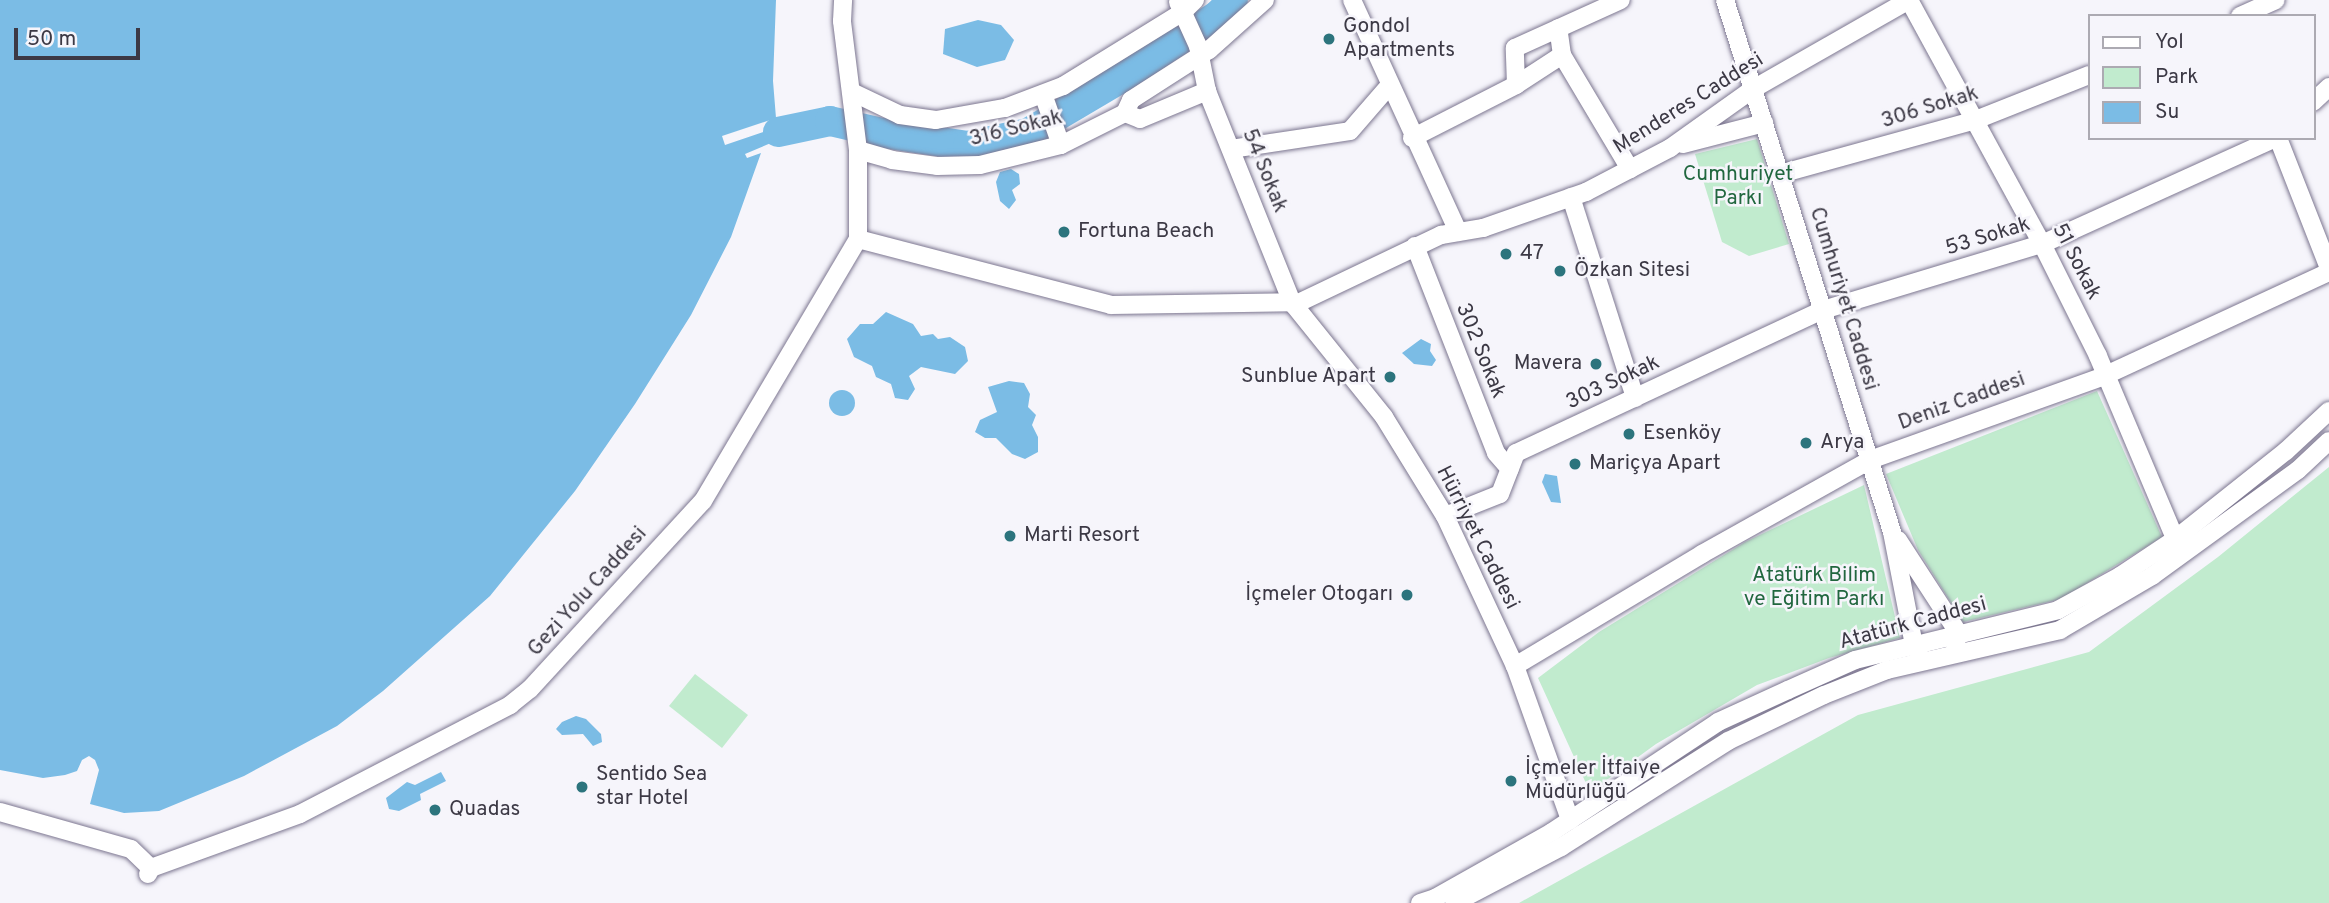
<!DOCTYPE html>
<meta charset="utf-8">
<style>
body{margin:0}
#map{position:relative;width:2329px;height:903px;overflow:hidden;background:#f6f5fb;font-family:Overpass,sans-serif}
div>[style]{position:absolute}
.green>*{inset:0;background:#c1ebce}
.water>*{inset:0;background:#7bbce5}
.round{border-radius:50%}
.river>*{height:30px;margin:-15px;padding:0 15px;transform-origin:15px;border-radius:15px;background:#7bbce5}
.roads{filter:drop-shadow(0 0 2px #7c7690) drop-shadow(0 0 2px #7c7690)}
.minor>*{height:18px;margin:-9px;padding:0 9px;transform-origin:9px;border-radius:9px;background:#fff}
.dots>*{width:19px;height:19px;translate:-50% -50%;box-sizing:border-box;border:4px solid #f6f5fb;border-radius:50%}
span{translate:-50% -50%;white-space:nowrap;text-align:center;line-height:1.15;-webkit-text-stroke:5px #f6f5fb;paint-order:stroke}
.poi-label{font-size:21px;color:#3c3945}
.left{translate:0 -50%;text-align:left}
.right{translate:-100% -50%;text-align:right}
.street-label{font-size:21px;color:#3c3945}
.park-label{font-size:21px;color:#21673f}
.legend{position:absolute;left:2088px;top:14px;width:228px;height:126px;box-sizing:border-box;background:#f6f5fb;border:2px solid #acaab2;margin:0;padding:9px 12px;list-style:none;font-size:21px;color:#3c3945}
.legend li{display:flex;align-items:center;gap:14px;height:35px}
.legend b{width:35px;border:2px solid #acaab2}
.scale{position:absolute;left:14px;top:28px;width:126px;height:32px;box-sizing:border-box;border:4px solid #3c3945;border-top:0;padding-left:9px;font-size:21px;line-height:24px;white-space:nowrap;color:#3c3945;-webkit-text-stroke:5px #f6f5fb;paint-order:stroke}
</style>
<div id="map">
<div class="green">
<i style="clip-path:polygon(1757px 139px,1789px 244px,1749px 256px,1722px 242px,1695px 154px)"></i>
<i style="clip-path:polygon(2097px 391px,2162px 537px,2061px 599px,1963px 622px,1918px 550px,1886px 474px)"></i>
<i style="clip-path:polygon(2329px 467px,2329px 903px,1519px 903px,1858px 715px,2089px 652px,2218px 557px)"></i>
<i style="clip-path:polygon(1864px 485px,1900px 638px,1829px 658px,1757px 685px,1656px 744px,1590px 792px,1538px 678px,1599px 632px,1745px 542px)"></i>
<i style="clip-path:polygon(695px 674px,748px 715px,722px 748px,669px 706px)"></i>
</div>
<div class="water">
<i style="clip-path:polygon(0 0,776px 0,773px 81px,776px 118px,722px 136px,725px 145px,778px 127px,778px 140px,745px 154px,747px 158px,761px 153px,731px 237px,691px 315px,635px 404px,575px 491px,490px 596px,383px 691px,337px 726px,244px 776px,159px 811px,124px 813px,90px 804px,99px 770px,95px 760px,89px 756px,82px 760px,77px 771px,65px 775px,43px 778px,0 770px)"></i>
<i style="clip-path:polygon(978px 20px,1001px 25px,1014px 40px,1005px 60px,977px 67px,943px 54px,945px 29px)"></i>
<i style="clip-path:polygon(1011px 169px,1019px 174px,1020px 184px,1012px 190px,1016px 200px,1009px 209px,1000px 201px,996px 182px,1000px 172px)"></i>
<i style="clip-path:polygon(886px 312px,913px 324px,921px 336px,933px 334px,938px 339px,950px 337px,965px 347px,968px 361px,955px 374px,921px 367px,909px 376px,915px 389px,908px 400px,895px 398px,891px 384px,876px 377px,872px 366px,854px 357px,847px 339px,860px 324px,873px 324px)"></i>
<i style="clip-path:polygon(1421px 339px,1431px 344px,1430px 351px,1436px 360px,1432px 366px,1414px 364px,1402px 353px)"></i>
<i style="clip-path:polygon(1009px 381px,1024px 383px,1030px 394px,1028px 407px,1036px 415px,1032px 425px,1038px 437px,1038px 452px,1025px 459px,1012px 454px,996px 438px,985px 438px,975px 432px,980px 420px,997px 412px,988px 387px)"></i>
<i class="round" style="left:829px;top:390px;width:26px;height:26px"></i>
<i style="clip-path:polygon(1545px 474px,1557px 476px,1561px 503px,1551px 502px,1542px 482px)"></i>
<i style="clip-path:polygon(576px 716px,586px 719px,601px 734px,602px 742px,593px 746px,583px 734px,562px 735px,556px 729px,562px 722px)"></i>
<i style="clip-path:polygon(441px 772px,446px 781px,420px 794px,421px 800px,399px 811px,389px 809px,386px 798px,407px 782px,415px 785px)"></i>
</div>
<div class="river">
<i style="left:778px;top:132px;width:53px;rotate:-11.9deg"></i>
<i style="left:830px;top:121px;width:53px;rotate:13deg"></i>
<i style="left:882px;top:133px;width:87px;rotate:8.6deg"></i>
<i style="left:968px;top:146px;width:61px;rotate:-12.2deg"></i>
<i style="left:1028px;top:133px;width:110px;rotate:-30.5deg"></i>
<i style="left:1123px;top:77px;width:113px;rotate:-33.1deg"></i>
<i style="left:1218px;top:15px;width:21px;rotate:-45deg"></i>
</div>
<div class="roads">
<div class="minor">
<i style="left:1352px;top:0;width:255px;rotate:65.4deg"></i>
<i style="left:1725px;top:0;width:558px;rotate:72.57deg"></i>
<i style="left:1892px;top:532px;width:115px;rotate:79deg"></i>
<i style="left:1914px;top:645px;width:9px;rotate:58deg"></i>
<i style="left:1909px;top:0;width:278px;rotate:61.4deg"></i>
<i style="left:2042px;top:244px;width:125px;rotate:63.4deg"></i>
<i style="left:2098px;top:356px;width:208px;rotate:67.1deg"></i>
<i style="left:1178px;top:2px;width:48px;rotate:65.6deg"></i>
<i style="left:1198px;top:46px;width:46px;rotate:78.7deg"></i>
<i style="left:1207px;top:91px;width:227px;rotate:68.1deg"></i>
<i style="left:2240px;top:16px;width:39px;rotate:-24deg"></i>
<i style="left:1562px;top:55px;width:133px;rotate:59.2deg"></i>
<i style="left:1516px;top:85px;width:37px;rotate:-92deg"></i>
<i style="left:1515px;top:48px;width:116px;rotate:-24.4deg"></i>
<i style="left:852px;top:92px;width:53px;rotate:25.6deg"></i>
<i style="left:900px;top:115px;width:36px;rotate:8deg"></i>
<i style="left:936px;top:120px;width:70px;rotate:-9.9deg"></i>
<i style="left:1005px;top:108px;width:62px;rotate:-20.8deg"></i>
<i style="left:1063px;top:86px;width:141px;rotate:-31.7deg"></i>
<i style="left:1183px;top:12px;width:17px;rotate:-45deg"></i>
<i style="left:1043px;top:94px;width:54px;rotate:70.6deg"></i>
<i style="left:2313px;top:102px;width:22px;rotate:-43deg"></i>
<i style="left:1125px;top:113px;width:16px;rotate:22deg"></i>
<i style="left:1140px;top:119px;width:73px;rotate:-22.7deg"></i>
<i style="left:1412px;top:138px;width:117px;rotate:-27deg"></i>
<i style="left:1516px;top:85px;width:55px;rotate:-33.1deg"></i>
<i style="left:1562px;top:55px;width:27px;rotate:-98deg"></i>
<i style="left:2278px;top:138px;width:140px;rotate:68.6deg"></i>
<i style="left:1683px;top:144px;width:84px;rotate:-14.5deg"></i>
<i style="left:1231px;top:149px;width:120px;rotate:-8.6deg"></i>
<i style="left:1350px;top:131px;width:60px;rotate:-49.1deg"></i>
<i style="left:858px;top:150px;width:35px;rotate:16deg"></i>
<i style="left:892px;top:160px;width:45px;rotate:7.6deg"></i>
<i style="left:937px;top:166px;width:43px;rotate:-1.3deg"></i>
<i style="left:980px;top:165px;width:83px;rotate:-13.9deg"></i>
<i style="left:1061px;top:145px;width:72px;rotate:-26.6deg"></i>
<i style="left:1125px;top:113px;width:14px;rotate:-65deg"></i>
<i style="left:1131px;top:100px;width:93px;rotate:-32.7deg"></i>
<i style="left:1209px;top:50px;width:75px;rotate:-41.8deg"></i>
<i style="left:1780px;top:174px;width:200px;rotate:-15.4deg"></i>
<i style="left:1973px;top:121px;width:125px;rotate:-21.6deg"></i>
<i style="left:1571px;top:197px;width:211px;rotate:72.3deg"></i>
<i style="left:858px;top:239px;width:261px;rotate:14.6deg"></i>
<i style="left:1111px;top:305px;width:181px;rotate:-0.9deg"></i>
<i style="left:1292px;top:302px;width:4px;rotate:56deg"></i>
<i style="left:1294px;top:305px;width:163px;rotate:-25.5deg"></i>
<i style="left:1441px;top:235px;width:43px;rotate:-9.5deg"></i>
<i style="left:1483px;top:228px;width:109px;rotate:-19.3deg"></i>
<i style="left:1586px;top:192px;width:95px;rotate:-27.6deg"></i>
<i style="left:1670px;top:148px;width:102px;rotate:-35.4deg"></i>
<i style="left:1753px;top:89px;width:180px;rotate:-29.7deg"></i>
<i style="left:1415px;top:246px;width:222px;rotate:68.6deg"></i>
<i style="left:1496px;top:453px;width:21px;rotate:49deg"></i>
<i style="left:1294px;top:305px;width:144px;rotate:51.2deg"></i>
<i style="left:1384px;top:417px;width:116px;rotate:58.4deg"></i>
<i style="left:1445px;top:516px;width:166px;rotate:65deg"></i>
<i style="left:1515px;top:666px;width:164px;rotate:70.3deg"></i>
<i style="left:1445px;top:516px;width:59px;rotate:-21.8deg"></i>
<i style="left:1500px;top:494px;width:44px;rotate:-68.7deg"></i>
<i style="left:1516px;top:453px;width:339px;rotate:-25deg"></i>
<i style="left:1823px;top:310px;width:229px;rotate:-16.8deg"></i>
<i style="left:2042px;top:244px;width:257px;rotate:-24.4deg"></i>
<i style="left:1898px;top:540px;width:112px;rotate:57deg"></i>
<i style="left:1959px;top:634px;width:11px;rotate:112deg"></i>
<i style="left:1515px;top:666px;width:218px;rotate:-30.9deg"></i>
<i style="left:1702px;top:554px;width:193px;rotate:-29.2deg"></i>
<i style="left:1870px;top:460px;width:249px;rotate:-19.7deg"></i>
<i style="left:2104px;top:376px;width:248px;rotate:-24.8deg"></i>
<i style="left:0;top:812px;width:136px;rotate:15.8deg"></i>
<i style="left:131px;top:849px;width:28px;rotate:44deg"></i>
<i style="left:148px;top:874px;width:7px;rotate:-63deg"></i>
<i style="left:151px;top:868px;width:158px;rotate:-19.9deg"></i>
<i style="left:300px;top:814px;width:237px;rotate:-27.4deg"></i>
<i style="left:510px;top:705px;width:26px;rotate:-39deg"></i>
<i style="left:530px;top:689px;width:255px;rotate:-47.4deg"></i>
<i style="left:703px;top:501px;width:304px;rotate:-59.4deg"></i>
<i style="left:858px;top:239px;width:89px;rotate:-90deg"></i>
<i style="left:858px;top:150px;width:130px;rotate:-97.1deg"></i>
<i style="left:842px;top:21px;width:21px;rotate:-87deg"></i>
<i style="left:1420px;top:903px;width:16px;rotate:-18deg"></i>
<i style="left:1435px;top:898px;width:134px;rotate:-29.4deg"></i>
<i style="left:1552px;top:832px;width:199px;rotate:-33.5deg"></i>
<i style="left:1718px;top:722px;width:77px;rotate:-24.6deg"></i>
<i style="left:1788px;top:690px;width:73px;rotate:-24.1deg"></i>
<i style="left:1855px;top:660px;width:209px;rotate:-13.8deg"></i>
<i style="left:2058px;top:610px;width:71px;rotate:-28.7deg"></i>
<i style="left:2120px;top:576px;width:65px;rotate:-33.7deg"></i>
<i style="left:2174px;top:540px;width:143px;rotate:-38.5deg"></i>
<i style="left:2286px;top:451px;width:59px;rotate:-42.9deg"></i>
<i style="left:1454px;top:903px;width:121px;rotate:-27.6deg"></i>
<i style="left:1561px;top:847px;width:198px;rotate:-32.4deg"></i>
<i style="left:1728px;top:741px;width:106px;rotate:-25.6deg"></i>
<i style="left:1824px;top:695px;width:68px;rotate:-21.6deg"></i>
<i style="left:1887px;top:670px;width:178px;rotate:-13deg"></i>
<i style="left:2060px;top:630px;width:107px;rotate:-30.4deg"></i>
<i style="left:2152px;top:576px;width:180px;rotate:-36deg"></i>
<i style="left:2298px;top:470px;width:42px;rotate:-43.1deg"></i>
</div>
</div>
<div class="dots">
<i style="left:1329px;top:39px;background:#2c747d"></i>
<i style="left:1064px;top:232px;background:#2c747d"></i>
<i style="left:1506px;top:254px;background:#2c747d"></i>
<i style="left:1560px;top:271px;background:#2c747d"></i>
<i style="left:1596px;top:364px;background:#2c747d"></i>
<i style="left:1390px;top:377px;background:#2c747d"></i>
<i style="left:1629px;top:434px;background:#2c747d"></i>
<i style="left:1806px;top:443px;background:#2c747d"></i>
<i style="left:1575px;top:464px;background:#2c747d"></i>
<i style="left:1010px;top:536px;background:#2c747d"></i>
<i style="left:1407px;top:595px;background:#2c747d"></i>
<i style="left:1511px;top:781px;background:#2c747d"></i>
<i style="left:582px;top:787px;background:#2c747d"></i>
<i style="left:435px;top:810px;background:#2c747d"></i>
</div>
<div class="poi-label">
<span class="left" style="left:1343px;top:39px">Gondol<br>Apartments</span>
<span class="left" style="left:1078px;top:232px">Fortuna Beach</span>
<span class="left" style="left:1520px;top:254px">47</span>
<span class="left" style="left:1574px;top:271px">Özkan Sitesi</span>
<span class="right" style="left:1582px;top:364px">Mavera</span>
<span class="right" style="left:1376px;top:377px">Sunblue Apart</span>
<span class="left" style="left:1643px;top:434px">Esenköy</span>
<span class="left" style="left:1820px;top:443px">Arya</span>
<span class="left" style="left:1589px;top:464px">Mariçya Apart</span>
<span class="left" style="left:1024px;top:536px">Marti Resort</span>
<span class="right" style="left:1393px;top:595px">İçmeler Otogarı</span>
<span class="left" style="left:1525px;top:781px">İçmeler İtfaiye<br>Müdürlüğü</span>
<span class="left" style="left:596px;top:787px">Sentido Sea<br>star Hotel</span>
<span class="left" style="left:449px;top:810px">Quadas</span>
</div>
<div class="street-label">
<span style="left:1689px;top:104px;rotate:-32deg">Menderes Caddesi</span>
<span style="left:1930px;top:108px;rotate:-17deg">306 Sokak</span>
<span style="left:1016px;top:129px;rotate:-14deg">316 Sokak</span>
<span style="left:1264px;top:171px;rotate:68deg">54 Sokak</span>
<span style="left:1988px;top:237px;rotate:-17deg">53 Sokak</span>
<span style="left:2076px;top:262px;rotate:63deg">51 Sokak</span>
<span style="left:1843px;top:299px;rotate:73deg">Cumhuriyet Caddesi</span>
<span style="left:1480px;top:351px;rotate:68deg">302 Sokak</span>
<span style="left:1613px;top:383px;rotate:-25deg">303 Sokak</span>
<span style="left:1962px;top:402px;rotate:-20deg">Deniz Caddesi</span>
<span style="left:1477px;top:538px;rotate:63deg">Hürriyet Caddesi</span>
<span style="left:588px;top:592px;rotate:-48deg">Gezi Yolu Caddesi</span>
<span style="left:1913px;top:624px;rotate:-15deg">Atatürk Caddesi</span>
</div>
<div class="park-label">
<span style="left:1738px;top:187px">Cumhuriyet<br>Parkı</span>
<span style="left:1814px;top:588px">Atatürk Bilim<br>ve Eğitim Parkı</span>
</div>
<ul class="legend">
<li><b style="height:9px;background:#fff"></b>Yol</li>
<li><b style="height:19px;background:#c1ebce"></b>Park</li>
<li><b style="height:19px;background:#7bbce5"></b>Su</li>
</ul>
<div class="scale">50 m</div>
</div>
